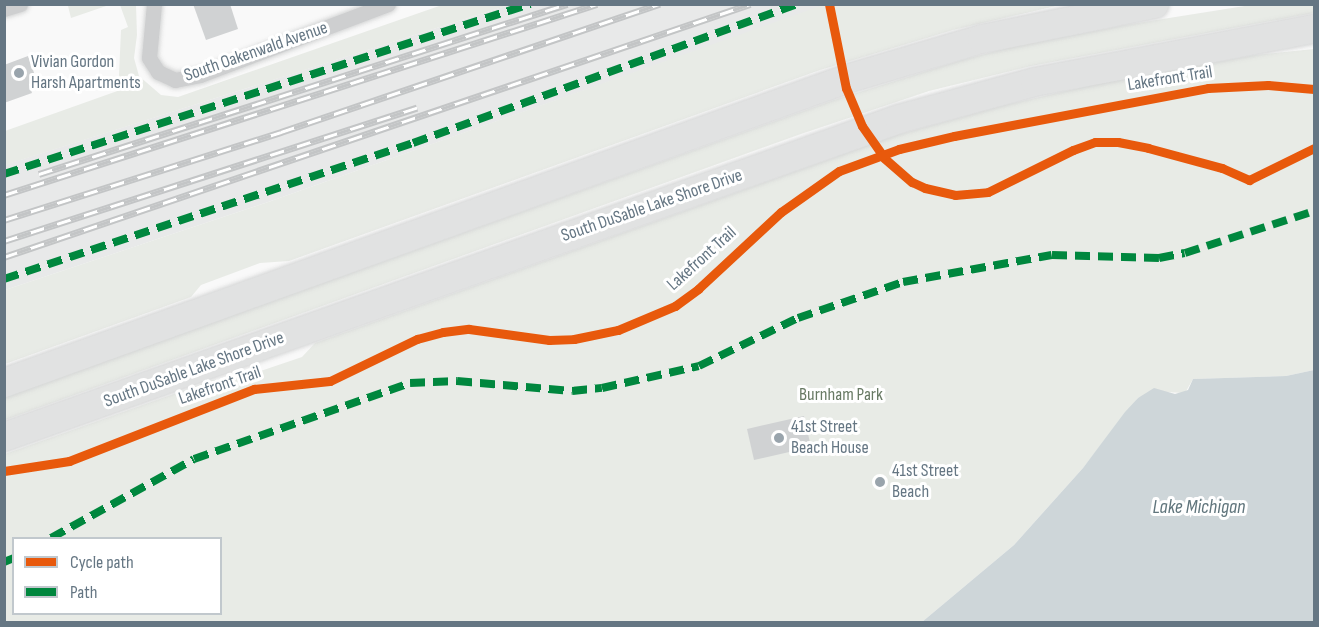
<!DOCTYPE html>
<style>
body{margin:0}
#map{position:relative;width:1319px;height:627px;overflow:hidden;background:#f9f9f9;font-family:"Sofia Sans Condensed",sans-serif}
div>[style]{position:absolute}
.built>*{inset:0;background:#e8e9e9}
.green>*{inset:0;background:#e8ebe6}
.water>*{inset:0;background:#ced6d9}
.building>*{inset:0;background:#d0d2d3}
.roads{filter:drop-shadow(0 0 2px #d5d6d6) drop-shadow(0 0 2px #d5d6d6)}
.minor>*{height:15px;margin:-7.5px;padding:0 7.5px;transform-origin:7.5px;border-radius:7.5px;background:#cecfd0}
.motorway>*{height:28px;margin:-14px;padding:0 14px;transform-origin:14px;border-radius:14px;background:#e1e2e2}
.rail>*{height:7px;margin-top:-3.5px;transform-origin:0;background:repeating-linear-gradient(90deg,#fff 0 14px,#c3c5c6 0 28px);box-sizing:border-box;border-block:2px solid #c3c5c6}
.quiet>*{height:8px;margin-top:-4px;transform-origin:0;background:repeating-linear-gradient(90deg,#00873e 0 15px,transparent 0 23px)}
.cycleway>*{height:9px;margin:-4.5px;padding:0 4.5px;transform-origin:4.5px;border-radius:4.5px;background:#e8590c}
.dots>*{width:16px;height:16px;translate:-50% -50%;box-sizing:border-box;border:3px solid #fff;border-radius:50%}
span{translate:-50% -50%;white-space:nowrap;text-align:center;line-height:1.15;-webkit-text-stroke:6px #fff;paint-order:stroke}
.street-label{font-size:18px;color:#657683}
.poi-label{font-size:18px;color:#657683}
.left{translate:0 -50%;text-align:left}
.park-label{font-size:18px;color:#687a64}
.water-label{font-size:20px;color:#60757c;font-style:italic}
.frame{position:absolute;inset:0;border:6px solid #657683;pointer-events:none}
.legend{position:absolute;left:12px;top:537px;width:210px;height:78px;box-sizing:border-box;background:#fff;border:2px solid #c1c8cd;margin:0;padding:8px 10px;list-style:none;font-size:18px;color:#657683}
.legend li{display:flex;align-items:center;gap:12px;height:30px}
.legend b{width:30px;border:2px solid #c1c8cd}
</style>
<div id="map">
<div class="built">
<i style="clip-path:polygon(509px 5px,826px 5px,271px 201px,5px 290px,4px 165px)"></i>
</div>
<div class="green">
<i style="clip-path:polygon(826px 4px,1060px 5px,953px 30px,820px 70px,289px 261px,260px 263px,201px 285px,191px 297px,5px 364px,5px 290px,271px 201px)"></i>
<i style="clip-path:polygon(73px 5px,73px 4px,109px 5px,71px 18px,68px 6px)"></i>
<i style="clip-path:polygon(120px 5px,136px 5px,137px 35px,134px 58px,139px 76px,161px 95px,178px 97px,442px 5px,509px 5px,5px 165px,5px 131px,123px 89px,119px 75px,121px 30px,128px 27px)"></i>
<i style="clip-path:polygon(1251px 5px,1314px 5px,1314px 13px,1031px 66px,929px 91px,801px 134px,5px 420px,5px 397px,834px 100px,962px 60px,1012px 47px,1125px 25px)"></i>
<i style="clip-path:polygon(evenodd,1314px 49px,1314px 370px,1286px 376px,1193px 379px,1185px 393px,1165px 392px,1138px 398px,1083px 468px,1014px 545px,922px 622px,5px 622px,5px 454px,213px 380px,243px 377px,302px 357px,315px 343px,897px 135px,1005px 105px,1092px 85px,1255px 55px,1314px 49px,14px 538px,220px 538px,220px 614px,14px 614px,14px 538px)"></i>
</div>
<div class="water">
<i style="clip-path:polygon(1314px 370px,1314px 622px,922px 622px,1014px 545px,1083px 468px,1125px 412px,1138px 398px,1154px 388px,1175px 394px,1188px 390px,1193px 379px,1286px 376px)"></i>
</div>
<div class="building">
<i style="clip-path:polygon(193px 4px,230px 4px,238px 29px,206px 40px)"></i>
<i style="clip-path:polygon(28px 56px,37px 81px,29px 84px,32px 93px,4px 103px,4px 65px)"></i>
<i style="clip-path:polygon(804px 416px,811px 447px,754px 460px,747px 429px)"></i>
</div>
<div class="roads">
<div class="minor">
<i style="left:154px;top:4px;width:54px;rotate:95.3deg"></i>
<i style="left:149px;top:58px;width:17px;rotate:57deg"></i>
<i style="left:158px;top:72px;width:19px;rotate:25deg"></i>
<i style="left:175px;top:80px;width:25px;rotate:-11deg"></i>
<i style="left:200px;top:75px;width:201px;rotate:-20.7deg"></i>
<i style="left:4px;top:9px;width:17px;rotate:-17deg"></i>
</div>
<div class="motorway">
<i style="left:4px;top:383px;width:899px;rotate:-19.83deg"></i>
<i style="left:850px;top:78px;width:138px;rotate:-16.5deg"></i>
<i style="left:982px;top:39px;width:176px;rotate:-11.5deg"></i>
<i style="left:4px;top:437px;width:950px;rotate:-19.56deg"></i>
<i style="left:899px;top:119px;width:141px;rotate:-15.2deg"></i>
<i style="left:1035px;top:82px;width:284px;rotate:-10.8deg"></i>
</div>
</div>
<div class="rail">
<i style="left:39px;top:174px;width:555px;rotate:-17.85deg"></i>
<i style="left:4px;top:195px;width:623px;rotate:-17.85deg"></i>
<i style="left:4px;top:220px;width:291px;rotate:-17.6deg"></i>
<i style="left:281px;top:132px;width:400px;rotate:-18.7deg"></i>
<i style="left:4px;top:241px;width:434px;rotate:-17.9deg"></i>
<i style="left:4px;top:257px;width:788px;rotate:-18.73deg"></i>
</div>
<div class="quiet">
<i style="left:4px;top:174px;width:553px;rotate:-17.91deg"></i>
<i style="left:4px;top:279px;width:431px;rotate:-18.4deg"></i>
<i style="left:413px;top:143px;width:408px;rotate:-19.9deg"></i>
<i style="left:51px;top:538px;width:163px;rotate:-28.9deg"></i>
<i style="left:194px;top:459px;width:229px;rotate:-19.4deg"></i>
<i style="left:410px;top:383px;width:47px;rotate:-2.4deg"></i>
<i style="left:457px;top:381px;width:115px;rotate:5deg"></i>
<i style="left:572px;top:391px;width:30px;rotate:-6deg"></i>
<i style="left:602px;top:388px;width:99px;rotate:-12.8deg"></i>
<i style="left:699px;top:366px;width:110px;rotate:-25.9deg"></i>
<i style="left:798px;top:318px;width:111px;rotate:-18.9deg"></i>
<i style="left:903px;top:282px;width:151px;rotate:-10.3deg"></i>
<i style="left:1052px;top:255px;width:107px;rotate:1.6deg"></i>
<i style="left:1159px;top:258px;width:26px;rotate:-11deg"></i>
<i style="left:1185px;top:253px;width:136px;rotate:-18deg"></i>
<i style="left:4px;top:562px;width:11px;rotate:-22deg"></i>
</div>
<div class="cycleway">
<i style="left:829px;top:4px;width:86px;rotate:78.6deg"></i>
<i style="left:846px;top:88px;width:41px;rotate:67.2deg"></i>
<i style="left:862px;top:126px;width:39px;rotate:55deg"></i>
<i style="left:884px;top:158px;width:37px;rotate:41deg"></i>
<i style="left:912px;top:182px;width:14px;rotate:25deg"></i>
<i style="left:925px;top:188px;width:31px;rotate:13deg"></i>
<i style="left:955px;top:195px;width:33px;rotate:-5deg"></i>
<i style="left:988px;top:192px;width:95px;rotate:-26.3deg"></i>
<i style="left:1073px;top:150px;width:23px;rotate:-20deg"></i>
<i style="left:1095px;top:142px;width:23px"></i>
<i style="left:1118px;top:142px;width:31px;rotate:11deg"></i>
<i style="left:1148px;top:148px;width:77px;rotate:15.1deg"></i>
<i style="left:1222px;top:168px;width:30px;rotate:24deg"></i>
<i style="left:1249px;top:180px;width:72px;rotate:-26.2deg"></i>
<i style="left:4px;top:471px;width:66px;rotate:-8.7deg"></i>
<i style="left:69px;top:461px;width:199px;rotate:-21.3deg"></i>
<i style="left:254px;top:389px;width:76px;rotate:-6deg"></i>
<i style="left:330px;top:381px;width:97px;rotate:-25.8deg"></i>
<i style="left:417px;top:339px;width:27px;rotate:-15deg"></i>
<i style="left:443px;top:332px;width:26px;rotate:-7deg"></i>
<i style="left:469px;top:329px;width:81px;rotate:7.8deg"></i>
<i style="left:549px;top:340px;width:25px;rotate:-2deg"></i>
<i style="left:574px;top:339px;width:45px;rotate:-11.6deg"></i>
<i style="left:618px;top:330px;width:62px;rotate:-22.8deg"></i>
<i style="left:675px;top:306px;width:29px;rotate:-36deg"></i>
<i style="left:698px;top:289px;width:113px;rotate:-42.9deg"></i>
<i style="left:781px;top:212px;width:71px;rotate:-35.3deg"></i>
<i style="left:839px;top:171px;width:64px;rotate:-20.1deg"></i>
<i style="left:899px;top:149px;width:57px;rotate:-13.3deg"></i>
<i style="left:954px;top:136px;width:258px;rotate:-10.7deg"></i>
<i style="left:1208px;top:88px;width:60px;rotate:-2.9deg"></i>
<i style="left:1268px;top:85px;width:46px;rotate:5deg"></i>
</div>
<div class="dots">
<i style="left:19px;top:73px;background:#99a4ac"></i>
<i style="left:779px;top:438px;background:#99a4ac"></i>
<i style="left:880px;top:482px;background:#99a4ac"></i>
</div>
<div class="street-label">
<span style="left:256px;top:52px;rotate:-19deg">South Oakenwald Avenue</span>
<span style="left:1170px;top:79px;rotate:-9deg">Lakefront Trail</span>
<span style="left:652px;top:206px;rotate:-19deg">South DuSable Lake Shore Drive</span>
<span style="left:702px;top:259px;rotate:-42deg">Lakefront Trail</span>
<span style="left:194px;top:370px;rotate:-20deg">South DuSable Lake Shore Drive</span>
<span style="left:220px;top:386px;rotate:-19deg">Lakefront Trail</span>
</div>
<div class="poi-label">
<span class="left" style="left:31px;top:73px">Vivian Gordon<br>Harsh Apartments</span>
<span class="left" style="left:791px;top:438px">41st Street<br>Beach House</span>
<span class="left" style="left:892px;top:482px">41st Street<br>Beach</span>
</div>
<div class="park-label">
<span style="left:841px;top:395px">Burnham Park</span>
</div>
<div class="water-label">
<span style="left:1199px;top:507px">Lake Michigan</span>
</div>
<div class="frame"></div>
<ul class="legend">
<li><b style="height:8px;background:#e8590c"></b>Cycle path</li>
<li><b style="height:8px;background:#00873e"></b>Path</li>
</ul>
</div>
